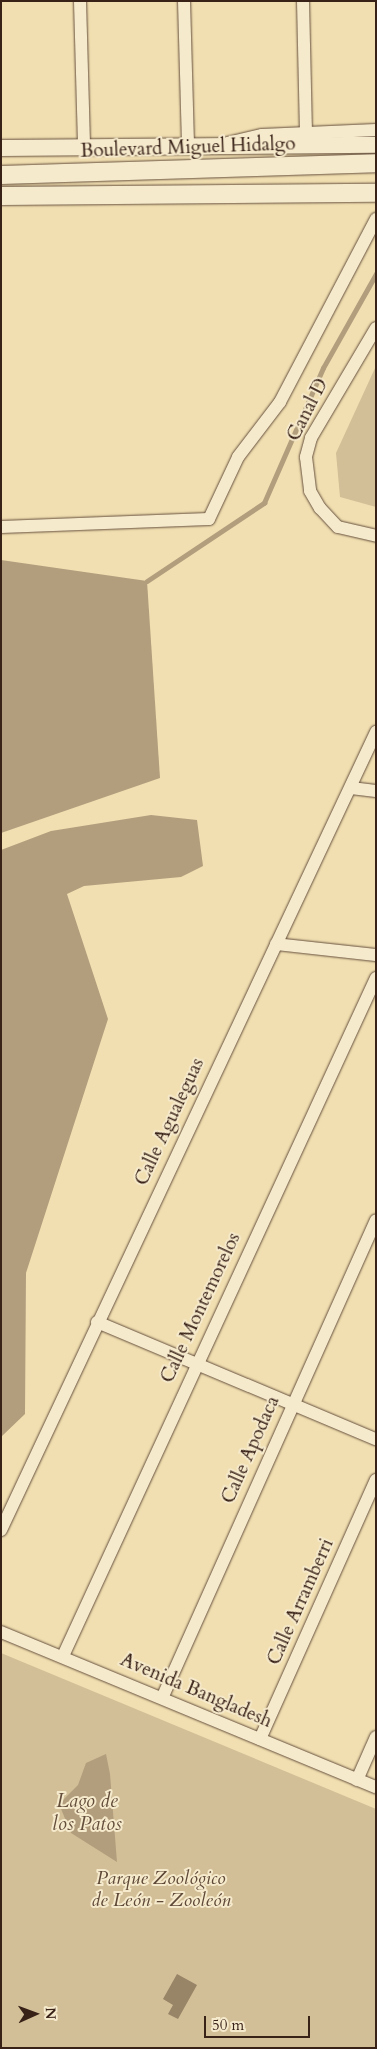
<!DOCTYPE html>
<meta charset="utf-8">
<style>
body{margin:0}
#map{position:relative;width:377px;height:2049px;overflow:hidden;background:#f1dfb1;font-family:Cardo,serif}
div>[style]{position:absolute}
.green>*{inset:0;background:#d2bf97}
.water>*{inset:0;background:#b29e7d}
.stream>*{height:4.5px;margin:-2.25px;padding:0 2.25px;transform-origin:2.25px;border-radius:2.25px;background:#b29e7d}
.building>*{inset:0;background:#988467}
.roads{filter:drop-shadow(0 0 1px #66503e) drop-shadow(0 0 1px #66503e)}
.minor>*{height:12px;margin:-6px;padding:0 6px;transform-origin:6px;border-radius:6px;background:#f6eacc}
.tertiary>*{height:16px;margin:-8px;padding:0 8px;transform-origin:8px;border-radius:8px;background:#f6eacc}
.secondary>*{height:18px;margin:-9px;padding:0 9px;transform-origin:9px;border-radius:9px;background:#f6eacc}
span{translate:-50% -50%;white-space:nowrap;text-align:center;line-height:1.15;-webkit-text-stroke:4px #f6eacc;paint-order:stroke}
.street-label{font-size:19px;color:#382117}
.park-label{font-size:19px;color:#5e4837;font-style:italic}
.water-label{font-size:20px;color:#634d3b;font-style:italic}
.frame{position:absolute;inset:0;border:2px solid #382117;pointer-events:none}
.north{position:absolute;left:10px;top:1989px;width:50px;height:50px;-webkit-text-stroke:4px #f6eacc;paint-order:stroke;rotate:88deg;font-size:14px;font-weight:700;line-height:20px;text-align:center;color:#382117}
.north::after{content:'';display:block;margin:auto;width:18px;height:22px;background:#382117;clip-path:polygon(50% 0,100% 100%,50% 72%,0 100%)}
.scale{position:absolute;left:204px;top:2016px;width:106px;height:22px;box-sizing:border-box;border:2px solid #382117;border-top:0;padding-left:6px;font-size:15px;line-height:18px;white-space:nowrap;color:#382117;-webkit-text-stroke:4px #f6eacc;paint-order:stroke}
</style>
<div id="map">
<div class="green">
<i style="clip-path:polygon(376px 366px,376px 507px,340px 497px,336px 453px)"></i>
<i style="clip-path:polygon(1px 1653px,376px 1809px,376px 2048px,1px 2048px)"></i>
</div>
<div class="water">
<i style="clip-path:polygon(1px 560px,147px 581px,160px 778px,1px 833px)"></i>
<i style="clip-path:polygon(151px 815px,197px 820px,203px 866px,181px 877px,84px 886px,67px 894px,108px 1019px,26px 1273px,25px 1414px,1px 1437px,1px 850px,51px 831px)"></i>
<i style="clip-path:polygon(106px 1754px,110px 1774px,117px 1862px,71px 1833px,59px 1804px,78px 1785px,86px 1763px)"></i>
</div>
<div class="stream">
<i style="left:147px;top:581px;width:141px;rotate:-33.7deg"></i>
<i style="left:264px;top:503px;width:147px;rotate:-66.4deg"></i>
<i style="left:323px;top:368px;width:108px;rotate:-60.6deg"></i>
</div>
<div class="building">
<i style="clip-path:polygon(177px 1974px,197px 1985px,178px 2019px,168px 2014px,173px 2005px,163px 1999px)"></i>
</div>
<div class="roads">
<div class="minor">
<i style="left:80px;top:1px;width:144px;rotate:88.4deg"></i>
<i style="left:184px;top:1px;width:146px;rotate:88.4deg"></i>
<i style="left:303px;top:1px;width:131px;rotate:88.7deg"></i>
<i style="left:227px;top:143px;width:36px;rotate:-13deg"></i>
<i style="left:262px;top:135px;width:114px;rotate:-2.5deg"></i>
<i style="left:376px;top:328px;width:128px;rotate:120.6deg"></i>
<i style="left:311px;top:438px;width:20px;rotate:105deg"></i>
<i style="left:306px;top:457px;width:34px;rotate:83deg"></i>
<i style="left:310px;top:491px;width:20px;rotate:60deg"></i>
<i style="left:320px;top:508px;width:26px;rotate:47deg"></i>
<i style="left:338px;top:527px;width:39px;rotate:13deg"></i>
<i style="left:1px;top:527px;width:208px;rotate:-2.2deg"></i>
<i style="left:209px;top:519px;width:68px;rotate:-64.9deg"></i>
<i style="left:238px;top:457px;width:69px;rotate:-52.6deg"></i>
<i style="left:280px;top:402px;width:207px;rotate:-62.3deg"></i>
<i style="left:351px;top:788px;width:25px;rotate:7deg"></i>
<i style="left:276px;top:944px;width:101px;rotate:6.3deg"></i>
<i style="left:97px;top:1322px;width:303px;rotate:22.8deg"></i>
<i style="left:1px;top:1530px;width:882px;rotate:-64.83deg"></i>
<i style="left:1px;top:1632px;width:406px;rotate:22.5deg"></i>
<i style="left:63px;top:1656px;width:747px;rotate:-65.22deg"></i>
<i style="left:163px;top:1696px;width:521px;rotate:-65.89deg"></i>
<i style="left:260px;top:1739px;width:284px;rotate:-65.9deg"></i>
<i style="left:357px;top:1780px;width:47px;rotate:-66.2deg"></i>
</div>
<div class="tertiary">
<i style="left:1px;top:148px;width:375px;rotate:-0.5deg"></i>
</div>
<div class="secondary">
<i style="left:1px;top:175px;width:375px;rotate:-1.8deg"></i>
<i style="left:1px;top:196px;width:375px;rotate:-0.5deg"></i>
</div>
</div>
<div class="street-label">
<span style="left:188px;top:148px;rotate:-2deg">Boulevard Miguel Hidalgo</span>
<span style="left:308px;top:410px;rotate:-63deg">Canal D</span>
<span style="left:170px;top:1122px;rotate:-65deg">Calle Agualeguas</span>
<span style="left:201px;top:1308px;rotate:-65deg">Calle Montemorelos</span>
<span style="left:251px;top:1450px;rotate:-66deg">Calle Apodaca</span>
<span style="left:301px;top:1602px;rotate:-66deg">Calle Arramberri</span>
<span style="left:196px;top:1691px;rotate:23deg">Avenida Bangladesh</span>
</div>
<div class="park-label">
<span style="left:161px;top:1890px">Parque Zoológico<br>de León - Zooleón</span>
</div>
<div class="water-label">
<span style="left:87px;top:1812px">Lago de<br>los Patos</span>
</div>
<div class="frame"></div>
<div class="north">N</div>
<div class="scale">50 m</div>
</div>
